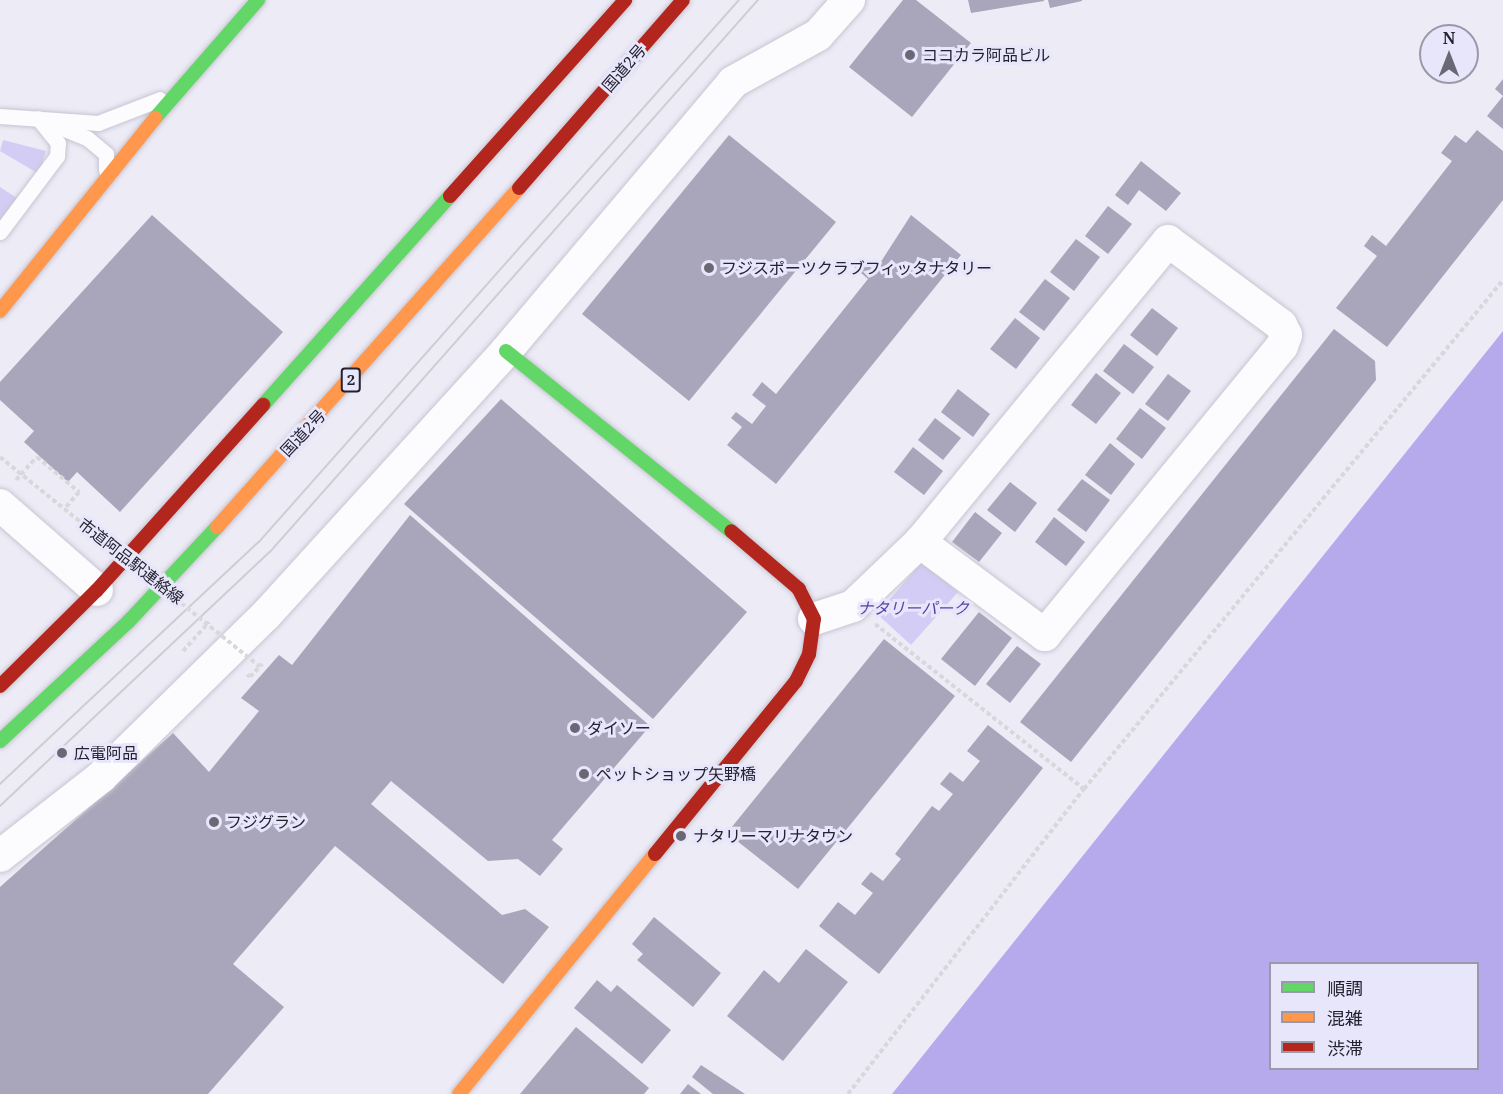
<!DOCTYPE html>
<meta charset="utf-8">
<style>
body{margin:0}
#map{position:relative;width:1503px;height:1094px;overflow:hidden;background:#ecebf6;font-family:"Noto Serif","Noto Sans JP",serif}
div>[style]{position:absolute}
.green>*{inset:0;background:#d3cdf6}
.water>*{inset:0;background:#b6aaec}
.building>*{inset:0;background:#a9a5ba}
.path>*{height:4px;margin-top:-2px;transform-origin:0;background:repeating-linear-gradient(90deg,#d8d7dc 0 4.5px,transparent 0 7.5px)}
.roads{filter:drop-shadow(0 0 2px #c7c5d1) drop-shadow(0 0 2px #c7c5d1)}
.lane>*{height:15px;margin:-7.5px;padding:0 7.5px;transform-origin:7.5px;border-radius:7.5px;background:#fcfcfe}
.street>*{height:32px;margin:-16px;padding:0 16px;transform-origin:16px;border-radius:16px;background:#fcfcfe}
.fast>*{height:14px;margin:-7px;padding:0 7px;transform-origin:7px;border-radius:7px;background:#63d668}
.slow>*{height:14px;margin:-7px;padding:0 7px;transform-origin:7px;border-radius:7px;background:#ff974d}
.jam>*{height:14px;margin:-7px;padding:0 7px;transform-origin:7px;border-radius:7px;background:#b3261e}
.tram>*{height:1.5px;margin:-0.75px;padding:0 0.75px;transform-origin:0.75px;border-radius:0.75px;background:#cecdd1}
.path-bridge>*{height:4px;margin-top:-2px;transform-origin:0;background:repeating-linear-gradient(90deg,#d8d7dc 0 4.5px,transparent 0 7.5px)}
.dots>*{width:16px;height:16px;translate:-50% -50%;box-sizing:border-box;border:3px solid #e8e6fb;border-radius:50%}
span{translate:-50% -50%;white-space:nowrap;text-align:center;line-height:1.15;-webkit-text-stroke:6px #e8e6fb;paint-order:stroke}
.shield-label span{padding:2px 4px;background:#e8e6fb;border:2px solid;border-radius:4px;-webkit-text-stroke-width:0}
.shield-label{font-size:15px;color:#24222f;font-weight:700}
.poi-label{font-size:16px;color:#24222f}
.left{translate:0 -50%;text-align:left}
.street-label{font-size:16px;color:#24222f}
.park-label{font-size:16px;color:#5b3fa7;font-style:italic}
.legend{position:absolute;left:1269px;top:962px;width:210px;height:108px;box-sizing:border-box;background:#e8e6fb;border:2px solid #9a98a9;margin:0;padding:8px 10px;list-style:none;font-size:18px;color:#24222f}
.legend li{display:flex;align-items:center;gap:12px;height:30px}
.legend b{width:30px;border:2px solid #9a98a9}
.north{position:absolute;left:1419px;top:24px;width:60px;height:60px;box-sizing:border-box;background:#e8e6fb;border:2px solid #9a98a9;border-radius:50%;rotate:0deg;font-size:16px;font-weight:700;line-height:24px;text-align:center;color:#24222f}
.north::after{content:'';display:block;margin:auto;width:21px;height:27px;background:#6a6875;clip-path:polygon(50% 0,100% 100%,50% 72%,0 100%)}
</style>
<div id="map">
<div class="green">
<i style="clip-path:polygon(3px 140px,46px 151px,39px 174px,0 151px)"></i>
<i style="clip-path:polygon(0 187px,20px 200px,0 221px)"></i>
<i style="clip-path:polygon(922px 562px,958px 592px,911px 645px,877px 614px)"></i>
</div>
<div class="water">
<i style="clip-path:polygon(evenodd,1503px 331px,1503px 1094px,892px 1094px,1503px 331px,1270px 964px,1478px 964px,1478px 1068px,1270px 1068px,1270px 964px)"></i>
</div>
<div class="building">
<i style="clip-path:polygon(903px 0,916px 0,971px 43px,912px 117px,849px 67px)"></i>
<i style="clip-path:polygon(968px 0,1044px 0,1044px 1px,971px 13px)"></i>
<i style="clip-path:polygon(1048px 0,1082px 0,1082px 1px,1050px 8px)"></i>
<i style="clip-path:polygon(1503px 79px,1503px 129px,1487px 116px,1503px 96px,1495px 89px)"></i>
<i style="clip-path:polygon(1477px 130px,1503px 151px,1503px 200px,1387px 347px,1336px 308px,1377px 256px,1364px 246px,1372px 235px,1386px 246px,1452px 161px,1441px 153px,1455px 135px,1466px 143px)"></i>
<i style="clip-path:polygon(729px 135px,836px 222px,689px 401px,582px 314px)"></i>
<i style="clip-path:polygon(1141px 161px,1181px 193px,1166px 211px,1139px 190px,1128px 205px,1115px 195px)"></i>
<i style="clip-path:polygon(1108px 206px,1132px 224px,1108px 254px,1085px 236px)"></i>
<i style="clip-path:polygon(152px 215px,283px 332px,120px 512px,77px 472px,68px 482px,24px 442px,34px 431px,0 400px,0 382px)"></i>
<i style="clip-path:polygon(911px 215px,961px 255px,776px 484px,727px 445px,742px 427px,731px 418px,736px 412px,752px 424px,766px 406px,752px 395px,762px 382px,776px 394px,868px 279px,853px 266px,859px 258px,875px 271px)"></i>
<i style="clip-path:polygon(1076px 239px,1100px 257px,1074px 291px,1050px 272px)"></i>
<i style="clip-path:polygon(1045px 279px,1070px 298px,1044px 331px,1019px 312px)"></i>
<i style="clip-path:polygon(1152px 308px,1178px 328px,1157px 356px,1130px 335px)"></i>
<i style="clip-path:polygon(1015px 318px,1040px 338px,1016px 369px,990px 349px)"></i>
<i style="clip-path:polygon(1334px 329px,1375px 361px,1376px 380px,1071px 762px,1020px 722px)"></i>
<i style="clip-path:polygon(1124px 344px,1154px 367px,1133px 394px,1103px 371px)"></i>
<i style="clip-path:polygon(1096px 373px,1121px 393px,1096px 424px,1071px 405px)"></i>
<i style="clip-path:polygon(1168px 374px,1191px 391px,1168px 421px,1145px 404px)"></i>
<i style="clip-path:polygon(958px 389px,990px 414px,973px 437px,941px 412px)"></i>
<i style="clip-path:polygon(501px 399px,747px 612px,653px 719px,404px 504px)"></i>
<i style="clip-path:polygon(1140px 408px,1166px 428px,1142px 459px,1116px 439px)"></i>
<i style="clip-path:polygon(935px 418px,961px 438px,943px 460px,918px 440px)"></i>
<i style="clip-path:polygon(1110px 443px,1135px 464px,1111px 495px,1085px 475px)"></i>
<i style="clip-path:polygon(913px 447px,943px 471px,924px 495px,894px 472px)"></i>
<i style="clip-path:polygon(1082px 479px,1110px 500px,1086px 532px,1057px 510px)"></i>
<i style="clip-path:polygon(1010px 482px,1037px 503px,1015px 532px,987px 510px)"></i>
<i style="clip-path:polygon(975px 512px,1002px 533px,979px 562px,952px 542px)"></i>
<i style="clip-path:polygon(410px 515px,650px 726px,552px 840px,563px 849px,540px 876px,518px 859px,488px 861px,391px 781px,371px 804px,502px 915px,525px 909px,549px 927px,503px 984px,335px 846px,233px 964px,284px 1007px,208px 1094px,0 1094px,0 887px,173px 733px,209px 772px,259px 711px,241px 698px,279px 655px,292px 665px)"></i>
<i style="clip-path:polygon(1054px 517px,1085px 542px,1066px 566px,1035px 542px)"></i>
<i style="clip-path:polygon(979px 612px,1012px 638px,975px 686px,941px 659px)"></i>
<i style="clip-path:polygon(884px 639px,955px 696px,798px 889px,727px 833px)"></i>
<i style="clip-path:polygon(1017px 646px,1041px 664px,1010px 703px,986px 684px)"></i>
<i style="clip-path:polygon(988px 725px,1043px 768px,879px 974px,819px 926px,838px 902px,855px 915px,873px 893px,861px 884px,871px 872px,883px 881px,901px 859px,895px 854px,932px 806px,939px 811px,953px 794px,940px 784px,950px 772px,963px 782px,980px 761px,967px 751px)"></i>
<i style="clip-path:polygon(654px 917px,721px 973px,693px 1007px,637px 960px,643px 954px,632px 944px)"></i>
<i style="clip-path:polygon(806px 949px,848px 982px,783px 1061px,727px 1016px,764px 970px,779px 983px)"></i>
<i style="clip-path:polygon(597px 980px,611px 992px,617px 985px,671px 1030px,642px 1064px,574px 1008px)"></i>
<i style="clip-path:polygon(576px 1027px,649px 1088px,644px 1094px,520px 1094px)"></i>
<i style="clip-path:polygon(701px 1065px,745px 1094px,713px 1094px,692px 1077px)"></i>
<i style="clip-path:polygon(688px 1084px,701px 1094px,680px 1094px)"></i>
</div>
<div class="path">
<i style="left:16px;top:480px;width:31px;rotate:-48deg"></i>
<i style="left:37px;top:457px;width:55px;rotate:39.8deg"></i>
<i style="left:79px;top:492px;width:21px;rotate:131deg"></i>
<i style="left:875px;top:624px;width:266px;rotate:38.3deg"></i>
<i style="left:183px;top:651px;width:39px;rotate:-48deg"></i>
<i style="left:247px;top:674px;width:4px;rotate:45deg"></i>
<i style="left:250px;top:677px;width:18px;rotate:-47deg"></i>
<i style="left:848px;top:1094px;width:386px;rotate:-52.3deg"></i>
<i style="left:1084px;top:789px;width:659px;rotate:-50.54deg"></i>
</div>
<div class="roads">
<div class="lane">
<i style="left:0;top:116px;width:98px;rotate:4.1deg"></i>
<i style="left:98px;top:123px;width:66px;rotate:-21.2deg"></i>
<i style="left:52px;top:124px;width:38px;rotate:22deg"></i>
<i style="left:87px;top:138px;width:25px;rotate:40deg"></i>
<i style="left:106px;top:154px;width:16px;rotate:90deg"></i>
<i style="left:0;top:232px;width:95px;rotate:-53.1deg"></i>
<i style="left:57px;top:156px;width:13px;rotate:-86deg"></i>
<i style="left:58px;top:143px;width:32px;rotate:-129deg"></i>
</div>
<div class="street">
<i style="left:0;top:505px;width:129px;rotate:41.2deg"></i>
<i style="left:814px;top:619px;width:41px;rotate:-18.4deg"></i>
<i style="left:853px;top:606px;width:93px;rotate:-43.7deg"></i>
<i style="left:920px;top:542px;width:390px;rotate:-50.5deg"></i>
<i style="left:1168px;top:241px;width:141px;rotate:36.6deg"></i>
<i style="left:1281px;top:325px;width:11px;rotate:63deg"></i>
<i style="left:1286px;top:335px;width:12px;rotate:110deg"></i>
<i style="left:1282px;top:346px;width:374px;rotate:129.4deg"></i>
<i style="left:1045px;top:635px;width:156px;rotate:-143.4deg"></i>
<i style="left:0;top:856px;width:128px;rotate:-38deg"></i>
<i style="left:101px;top:777px;width:231px;rotate:-44.5deg"></i>
<i style="left:266px;top:615px;width:357px;rotate:-47.7deg"></i>
<i style="left:506px;top:351px;width:352px;rotate:-49.8deg"></i>
<i style="left:733px;top:82px;width:97px;rotate:-28.9deg"></i>
<i style="left:818px;top:35px;width:47px;rotate:-48.5deg"></i>
</div>
<div class="fast">
<i style="left:155px;top:118px;width:157px;rotate:-48.9deg"></i>
<i style="left:506px;top:351px;width:288px;rotate:38.7deg"></i>
<i style="left:263px;top:405px;width:280px;rotate:-48.2deg"></i>
<i style="left:0;top:741px;width:176px;rotate:-42.9deg"></i>
<i style="left:129px;top:621px;width:129px;rotate:-46.9deg"></i>
</div>
<div class="slow">
<i style="left:0;top:311px;width:248px;rotate:-51.2deg"></i>
<i style="left:217px;top:527px;width:454px;rotate:-48.3deg"></i>
<i style="left:459px;top:1094px;width:310px;rotate:-50.8deg"></i>
</div>
<div class="jam">
<i style="left:519px;top:188px;width:249px;rotate:-48.9deg"></i>
<i style="left:450px;top:196px;width:263px;rotate:-48.2deg"></i>
<i style="left:0;top:686px;width:136px;rotate:-44.7deg"></i>
<i style="left:97px;top:590px;width:249px;rotate:-48.1deg"></i>
<i style="left:655px;top:854px;width:223px;rotate:-50.8deg"></i>
<i style="left:796px;top:681px;width:30px;rotate:-64deg"></i>
<i style="left:809px;top:654px;width:35px;rotate:-82deg"></i>
<i style="left:814px;top:619px;width:34px;rotate:-117deg"></i>
<i style="left:799px;top:589px;width:89px;rotate:-139.5deg"></i>
</div>
</div>
<div class="tram">
<i style="left:0;top:784px;width:354px;rotate:-43.1deg"></i>
<i style="left:259px;top:542px;width:724px;rotate:-48.47deg"></i>
<i style="left:0;top:806px;width:371px;rotate:-43.3deg"></i>
<i style="left:270px;top:552px;width:737px;rotate:-48.52deg"></i>
</div>
<div class="path-bridge">
<i style="left:0;top:457px;width:334px;rotate:38.9deg"></i>
</div>
<div class="dots">
<i style="left:910px;top:55px;background:#6a6875"></i>
<i style="left:709px;top:268px;background:#6a6875"></i>
<i style="left:575px;top:728px;background:#6a6875"></i>
<i style="left:62px;top:753px;background:#6a6875"></i>
<i style="left:584px;top:774px;background:#6a6875"></i>
<i style="left:214px;top:822px;background:#6a6875"></i>
<i style="left:681px;top:836px;background:#6a6875"></i>
</div>
<div class="shield-label">
<span style="left:351px;top:380px">2</span>
</div>
<div class="poi-label">
<span class="left" style="left:922px;top:55px">ココカラ阿品ビル</span>
<span class="left" style="left:721px;top:268px">フジスポーツクラブフィッタナタリー</span>
<span class="left" style="left:587px;top:728px">ダイソー</span>
<span class="left" style="left:74px;top:753px">広電阿品</span>
<span class="left" style="left:596px;top:774px">ペットショップ矢野橋</span>
<span class="left" style="left:226px;top:822px">フジグラン</span>
<span class="left" style="left:693px;top:836px">ナタリーマリナタウン</span>
</div>
<div class="street-label">
<span style="left:624px;top:68px;rotate:-49deg">国道2号</span>
<span style="left:303px;top:433px;rotate:-47deg">国道2号</span>
<span style="left:131px;top:561px;rotate:38deg">市道阿品駅連絡線</span>
</div>
<div class="park-label">
<span style="left:913px;top:608px">ナタリーパーク</span>
</div>
<ul class="legend">
<li><b style="height:8px;background:#63d668"></b>順調</li>
<li><b style="height:8px;background:#ff974d"></b>混雑</li>
<li><b style="height:8px;background:#b3261e"></b>渋滞</li>
</ul>
<div class="north">N</div>
</div>
